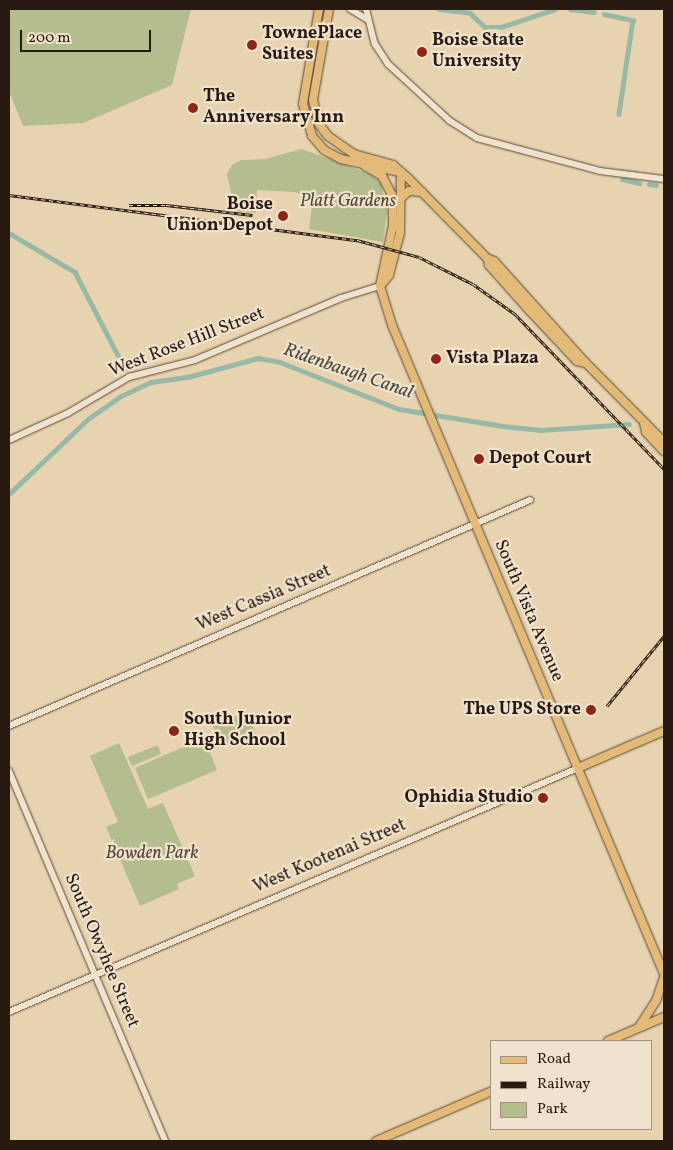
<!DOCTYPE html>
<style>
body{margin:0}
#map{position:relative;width:673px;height:1150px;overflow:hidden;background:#e8d3b0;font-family:Vollkorn,serif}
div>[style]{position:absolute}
.green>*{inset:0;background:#b3bd8d}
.canal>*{height:4.5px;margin:-2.25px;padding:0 2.25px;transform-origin:2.25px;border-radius:2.25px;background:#98b9a6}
.roads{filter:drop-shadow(0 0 1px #594839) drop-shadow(0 0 1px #594839)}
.minor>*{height:6px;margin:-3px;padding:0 3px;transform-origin:3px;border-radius:3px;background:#f0e2cc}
.major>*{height:8px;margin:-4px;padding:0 4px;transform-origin:4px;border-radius:4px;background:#e4ba78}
.rail>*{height:3px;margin-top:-1.5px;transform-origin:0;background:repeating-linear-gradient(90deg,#f0e2cc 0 4px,#291a11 0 8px);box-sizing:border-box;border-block:1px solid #291a11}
.dots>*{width:14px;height:14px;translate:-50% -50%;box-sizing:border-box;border:2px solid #f0e2cc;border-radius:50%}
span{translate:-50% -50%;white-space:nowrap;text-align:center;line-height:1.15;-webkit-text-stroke:4.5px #f0e2cc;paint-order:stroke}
.poi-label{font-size:18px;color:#291a11;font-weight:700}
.left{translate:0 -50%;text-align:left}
.right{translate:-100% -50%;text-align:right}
.park-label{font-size:18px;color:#524b36;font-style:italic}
.street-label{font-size:18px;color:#291a11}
.water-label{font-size:19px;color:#4a4a3e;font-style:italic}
.frame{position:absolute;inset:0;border:10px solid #291a11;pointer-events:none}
.legend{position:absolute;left:490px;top:1040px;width:162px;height:90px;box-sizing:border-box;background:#f0e2cc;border:1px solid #a09281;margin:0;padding:6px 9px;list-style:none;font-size:15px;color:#291a11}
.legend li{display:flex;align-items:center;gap:10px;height:25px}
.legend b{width:25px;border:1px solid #a09281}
.scale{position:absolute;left:20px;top:30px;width:131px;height:22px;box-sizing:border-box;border:2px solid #291a11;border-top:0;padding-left:6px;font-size:15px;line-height:18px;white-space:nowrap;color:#291a11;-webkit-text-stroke:4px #f0e2cc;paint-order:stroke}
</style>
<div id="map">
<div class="green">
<i style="clip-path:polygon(9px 9px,191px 9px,172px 85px,83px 123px,23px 126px,9px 91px)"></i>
<i style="clip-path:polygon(302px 149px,370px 174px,381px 182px,387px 210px,383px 242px,309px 229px,313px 199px,295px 192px,257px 190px,256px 213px,235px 211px,227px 174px,232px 165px,241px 160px,265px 159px)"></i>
<i style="clip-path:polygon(247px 712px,256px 734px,220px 747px,213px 726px)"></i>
<i style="clip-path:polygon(204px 738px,217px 770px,148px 799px,135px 768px)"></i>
<i style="clip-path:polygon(119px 743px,148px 809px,163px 803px,195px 876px,177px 884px,179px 889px,140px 906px,106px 827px,118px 822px,90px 756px)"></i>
<i style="clip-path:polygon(158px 745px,161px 754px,132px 766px,128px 757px)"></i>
</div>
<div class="canal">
<i style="left:439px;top:9px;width:31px;rotate:7deg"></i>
<i style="left:470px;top:13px;width:21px;rotate:43deg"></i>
<i style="left:485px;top:27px;width:16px"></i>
<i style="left:501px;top:27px;width:57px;rotate:-18.4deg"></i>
<i style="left:570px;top:9px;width:24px;rotate:7deg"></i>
<i style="left:604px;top:14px;width:30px;rotate:12deg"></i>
<i style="left:633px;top:20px;width:95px;rotate:98.5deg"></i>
<i style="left:622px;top:179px;width:18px;rotate:13deg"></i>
<i style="left:649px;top:184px;width:7px;rotate:8deg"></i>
<i style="left:9px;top:233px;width:77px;rotate:30.6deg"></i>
<i style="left:75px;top:272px;width:109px;rotate:62.7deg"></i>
<i style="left:9px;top:494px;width:109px;rotate:-43.5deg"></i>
<i style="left:88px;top:419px;width:40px;rotate:-34.9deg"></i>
<i style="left:121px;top:396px;width:33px;rotate:-25deg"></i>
<i style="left:151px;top:382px;width:37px;rotate:-8deg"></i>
<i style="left:188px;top:377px;width:73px;rotate:-15.2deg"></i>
<i style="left:258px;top:358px;width:22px;rotate:10deg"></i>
<i style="left:280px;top:362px;width:128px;rotate:21.6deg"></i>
<i style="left:399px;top:409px;width:105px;rotate:9.3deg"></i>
<i style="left:503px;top:426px;width:38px;rotate:6deg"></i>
<i style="left:541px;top:430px;width:88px;rotate:-3.9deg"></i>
</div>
<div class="roads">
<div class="minor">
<i style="left:350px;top:9px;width:21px;rotate:31deg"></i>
<i style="left:366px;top:9px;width:36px;rotate:76deg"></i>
<i style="left:375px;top:44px;width:24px;rotate:57deg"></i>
<i style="left:388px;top:64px;width:84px;rotate:42.6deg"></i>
<i style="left:450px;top:121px;width:32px;rotate:32deg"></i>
<i style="left:477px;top:138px;width:127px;rotate:15deg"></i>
<i style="left:600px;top:171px;width:64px;rotate:7.1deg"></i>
<i style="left:9px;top:440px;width:65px;rotate:-24.6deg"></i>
<i style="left:68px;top:413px;width:71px;rotate:-30.5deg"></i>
<i style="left:129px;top:377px;width:68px;rotate:-14.4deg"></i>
<i style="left:195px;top:360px;width:159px;rotate:-23deg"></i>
<i style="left:341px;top:298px;width:41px;rotate:-17.1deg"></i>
<i style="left:9px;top:726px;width:568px;rotate:-23.45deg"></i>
<i style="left:9px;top:771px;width:402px;rotate:67.1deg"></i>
<i style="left:9px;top:1012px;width:619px;rotate:-23.21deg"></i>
</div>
<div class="major">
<i style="left:319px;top:9px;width:96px;rotate:99.6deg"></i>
<i style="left:303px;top:104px;width:33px;rotate:74deg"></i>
<i style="left:312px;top:136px;width:18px;rotate:49deg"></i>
<i style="left:324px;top:150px;width:19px;rotate:28deg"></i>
<i style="left:341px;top:159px;width:59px;rotate:12.6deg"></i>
<i style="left:329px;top:9px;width:92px;rotate:100deg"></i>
<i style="left:313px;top:100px;width:25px;rotate:76deg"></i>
<i style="left:319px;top:124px;width:15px;rotate:53deg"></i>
<i style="left:328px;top:136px;width:32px;rotate:35deg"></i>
<i style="left:354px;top:154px;width:41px;rotate:15.8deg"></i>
<i style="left:393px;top:165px;width:21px;rotate:41deg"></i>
<i style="left:409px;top:179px;width:112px;rotate:45.4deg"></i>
<i style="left:488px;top:259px;width:6px;rotate:18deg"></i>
<i style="left:494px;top:261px;width:137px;rotate:48deg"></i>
<i style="left:586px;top:363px;width:111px;rotate:45.4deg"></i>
<i style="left:365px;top:166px;width:20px;rotate:30deg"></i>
<i style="left:382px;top:176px;width:21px;rotate:62deg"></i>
<i style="left:392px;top:195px;width:30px;rotate:88deg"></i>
<i style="left:393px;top:225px;width:62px;rotate:102deg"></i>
<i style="left:380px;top:286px;width:41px;rotate:72.9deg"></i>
<i style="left:392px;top:325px;width:704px;rotate:67.26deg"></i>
<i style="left:402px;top:197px;width:9px;rotate:-41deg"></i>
<i style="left:409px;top:191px;width:13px;rotate:4deg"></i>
<i style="left:488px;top:259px;width:6px;rotate:81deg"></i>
<i style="left:489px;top:265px;width:60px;rotate:48.4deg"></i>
<i style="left:529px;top:310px;width:70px;rotate:46.7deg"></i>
<i style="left:577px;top:361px;width:9px;rotate:13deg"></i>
<i style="left:381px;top:285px;width:13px;rotate:-51deg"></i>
<i style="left:389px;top:275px;width:43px;rotate:-75.3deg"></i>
<i style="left:400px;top:233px;width:61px;rotate:-89.1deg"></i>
<i style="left:644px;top:423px;width:9px;rotate:77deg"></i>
<i style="left:646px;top:432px;width:26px;rotate:47deg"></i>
<i style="left:578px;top:768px;width:94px;rotate:-23.3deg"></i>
<i style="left:639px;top:1027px;width:31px;rotate:-57deg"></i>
<i style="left:656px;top:1001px;width:24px;rotate:-71deg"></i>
<i style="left:608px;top:1041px;width:61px;rotate:-23.2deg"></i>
<i style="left:376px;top:1141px;width:126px;rotate:-23.3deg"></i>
</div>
</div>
<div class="rail">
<i style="left:9px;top:195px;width:351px;rotate:7.4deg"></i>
<i style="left:357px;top:240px;width:64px;rotate:15.3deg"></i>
<i style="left:419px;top:257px;width:60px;rotate:26.6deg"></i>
<i style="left:473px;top:284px;width:52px;rotate:35.5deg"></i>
<i style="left:515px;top:314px;width:215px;rotate:46.1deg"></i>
<i style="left:129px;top:205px;width:37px"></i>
<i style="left:166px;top:205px;width:87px;rotate:6.6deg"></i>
<i style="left:607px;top:706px;width:90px;rotate:-50.8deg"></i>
</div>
<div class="dots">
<i style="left:252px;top:45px;background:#8f2418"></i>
<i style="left:422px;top:52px;background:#8f2418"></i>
<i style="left:193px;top:108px;background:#8f2418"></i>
<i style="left:283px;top:216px;background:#8f2418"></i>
<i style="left:436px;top:359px;background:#8f2418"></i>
<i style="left:479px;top:459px;background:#8f2418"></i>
<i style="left:591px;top:710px;background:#8f2418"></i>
<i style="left:174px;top:731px;background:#8f2418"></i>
<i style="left:543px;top:798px;background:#8f2418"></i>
</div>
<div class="poi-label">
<span class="left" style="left:262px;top:45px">TownePlace<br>Suites</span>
<span class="left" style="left:432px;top:52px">Boise State<br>University</span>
<span class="left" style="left:203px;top:108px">The<br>Anniversary Inn</span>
<span class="right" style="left:273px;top:216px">Boise<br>Union Depot</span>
<span class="left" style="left:446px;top:359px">Vista Plaza</span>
<span class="left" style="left:489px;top:459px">Depot Court</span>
<span class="right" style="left:581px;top:710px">The UPS Store</span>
<span class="left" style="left:184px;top:731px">South Junior<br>High School</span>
<span class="right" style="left:533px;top:798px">Ophidia Studio</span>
</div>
<div class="park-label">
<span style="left:348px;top:202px">Platt Gardens</span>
<span style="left:152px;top:854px">Bowden Park</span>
</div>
<div class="street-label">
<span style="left:187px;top:343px;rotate:-21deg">West Rose Hill Street</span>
<span style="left:264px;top:599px;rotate:-23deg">West Cassia Street</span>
<span style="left:528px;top:611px;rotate:67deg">South Vista Avenue</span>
<span style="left:330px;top:857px;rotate:-23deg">West Kootenai Street</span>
<span style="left:101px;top:951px;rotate:67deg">South Owyhee Street</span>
</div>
<div class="water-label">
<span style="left:348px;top:372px;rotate:19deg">Ridenbaugh Canal</span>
</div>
<div class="frame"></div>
<ul class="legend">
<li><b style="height:6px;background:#e4ba78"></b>Road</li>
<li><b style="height:6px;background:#291a11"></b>Railway</li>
<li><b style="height:14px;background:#b3bd8d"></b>Park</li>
</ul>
<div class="scale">200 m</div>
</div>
